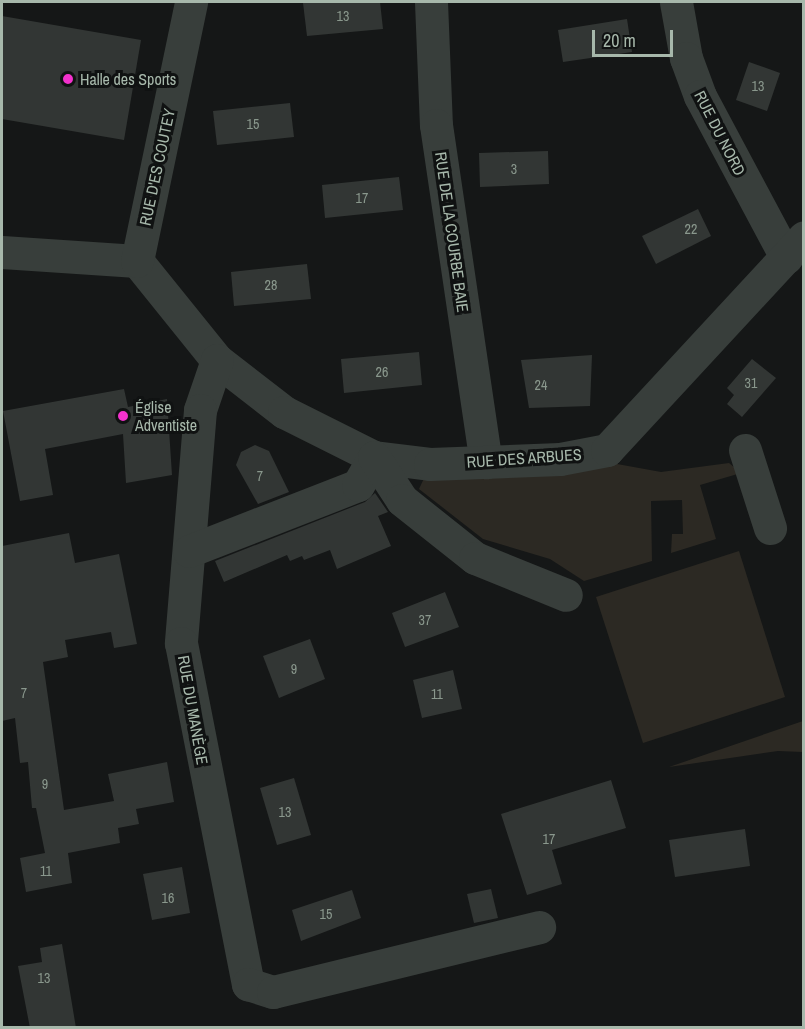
<!DOCTYPE html>
<meta charset="utf-8">
<style>
body{margin:0}
#map{position:relative;width:805px;height:1029px;overflow:hidden;background:#151717;font-family:"Archivo Narrow",sans-serif}
div>[style]{position:absolute}
.green>*{inset:0;background:#2c2923}
.building>*{inset:0;background:#323634}
.minor>*{height:33px;margin:-16.5px;padding:0 16.5px;transform-origin:16.5px;border-radius:16.5px;background:#383e3b}
.dots>*{width:16px;height:16px;translate:-50% -50%;box-sizing:border-box;border:3px solid #101212;border-radius:50%}
span{translate:-50% -50%;white-space:nowrap;text-align:center;line-height:1.15;-webkit-text-stroke:6px #101212;paint-order:stroke}
.number-label{font-size:14px;color:#8a988d}
.number-label span{-webkit-text-stroke-width:0}
.poi-label{font-size:16px;color:#a7b8ab}
.left{translate:0 -50%;text-align:left}
.street-label{font-size:16px;color:#a7b8ab}
.frame{position:absolute;inset:0;border:3px solid #a7b8ab;pointer-events:none}
.scale{position:absolute;left:592px;top:30px;width:81px;height:27px;box-sizing:border-box;border:3px solid #a7b8ab;border-top:0;padding-left:8px;font-size:18px;line-height:21px;white-space:nowrap;color:#a7b8ab;-webkit-text-stroke:4px #101212;paint-order:stroke}
</style>
<div id="map">
<div class="green">
<i style="clip-path:polygon(606px 462px,661px 472px,729px 463px,741px 473px,700px 485px,716px 539px,671px 553px,672px 534px,683px 534px,682px 500px,651px 501px,652px 561px,584px 581px,550px 559px,483px 539px,419px 489px,426px 474px)"></i>
<i style="clip-path:polygon(739px 551px,785px 697px,643px 743px,596px 597px)"></i>
<i style="clip-path:polygon(803px 721px,803px 752px,778px 751px,669px 767px)"></i>
</div>
<div class="building">
<i style="clip-path:polygon(380px 2px,383px 29px,307px 36px,303px 3px)"></i>
<i style="clip-path:polygon(2px 16px,141px 40px,124px 140px,2px 119px)"></i>
<i style="clip-path:polygon(627px 19px,632px 52px,563px 62px,558px 30px)"></i>
<i style="clip-path:polygon(749px 62px,780px 73px,767px 111px,736px 100px)"></i>
<i style="clip-path:polygon(290px 103px,294px 137px,217px 145px,213px 111px)"></i>
<i style="clip-path:polygon(548px 151px,549px 184px,480px 187px,479px 153px)"></i>
<i style="clip-path:polygon(399px 177px,403px 210px,325px 218px,322px 185px)"></i>
<i style="clip-path:polygon(698px 209px,711px 236px,656px 264px,642px 236px)"></i>
<i style="clip-path:polygon(307px 264px,311px 299px,234px 306px,231px 272px)"></i>
<i style="clip-path:polygon(419px 352px,422px 385px,344px 393px,341px 359px)"></i>
<i style="clip-path:polygon(592px 355px,590px 406px,529px 408px,521px 360px)"></i>
<i style="clip-path:polygon(752px 359px,776px 378px,742px 417px,727px 404px,734px 395px,727px 388px)"></i>
<i style="clip-path:polygon(124px 389px,128px 407px,167px 399px,172px 475px,126px 483px,123px 434px,45px 449px,53px 495px,20px 501px,3px 411px)"></i>
<i style="clip-path:polygon(255px 445px,269px 451px,289px 492px,258px 504px,236px 465px,241px 452px)"></i>
<i style="clip-path:polygon(375px 493px,388px 512px,378px 516px,391px 546px,337px 569px,330px 550px,304px 560px,302px 556px,290px 561px,287px 555px,224px 582px,215px 561px,365px 502px)"></i>
<i style="clip-path:polygon(69px 533px,75px 563px,119px 554px,137px 644px,114px 648px,111px 632px,65px 640px,68px 657px,43px 662px,64px 810px,114px 801px,108px 774px,167px 762px,174px 802px,136px 809px,139px 824px,118px 828px,120px 843px,68px 853px,72px 883px,26px 892px,20px 858px,45px 853px,36px 808px,32px 808px,28px 762px,20px 763px,15px 718px,2px 721px,2px 546px)"></i>
<i style="clip-path:polygon(445px 592px,459px 627px,405px 647px,392px 613px)"></i>
<i style="clip-path:polygon(310px 639px,325px 679px,279px 698px,263px 656px)"></i>
<i style="clip-path:polygon(453px 670px,462px 709px,422px 718px,413px 680px)"></i>
<i style="clip-path:polygon(294px 778px,311px 835px,277px 845px,260px 788px)"></i>
<i style="clip-path:polygon(611px 780px,626px 828px,552px 850px,562px 884px,527px 895px,501px 814px)"></i>
<i style="clip-path:polygon(745px 829px,750px 866px,675px 877px,669px 840px)"></i>
<i style="clip-path:polygon(182px 867px,190px 913px,152px 920px,143px 874px)"></i>
<i style="clip-path:polygon(491px 889px,498px 918px,474px 923px,467px 894px)"></i>
<i style="clip-path:polygon(352px 890px,361px 918px,301px 941px,292px 910px)"></i>
<i style="clip-path:polygon(62px 944px,76px 1028px,30px 1028px,18px 966px,42px 962px,40px 948px)"></i>
</div>
<div class="minor">
<i style="left:431px;top:2px;width:123px;rotate:87.7deg"></i>
<i style="left:436px;top:125px;width:341px;rotate:81.6deg"></i>
<i style="left:676px;top:2px;width:57px;rotate:79.9deg"></i>
<i style="left:686px;top:58px;width:40px;rotate:69.8deg"></i>
<i style="left:700px;top:96px;width:183px;rotate:61.9deg"></i>
<i style="left:2px;top:252px;width:135px;rotate:3.8deg"></i>
<i style="left:137px;top:261px;width:127px;rotate:51.1deg"></i>
<i style="left:217px;top:360px;width:85px;rotate:37.8deg"></i>
<i style="left:284px;top:412px;width:101px;rotate:26.6deg"></i>
<i style="left:374px;top:457px;width:56px;rotate:7.1deg"></i>
<i style="left:430px;top:464px;width:130px;rotate:-2.2deg"></i>
<i style="left:560px;top:459px;width:48px;rotate:-10.8deg"></i>
<i style="left:607px;top:450px;width:290px;rotate:-47.2deg"></i>
<i style="left:137px;top:261px;width:265px;rotate:-78.2deg"></i>
<i style="left:217px;top:360px;width:53px;rotate:108.8deg"></i>
<i style="left:200px;top:410px;width:234px;rotate:94.7deg"></i>
<i style="left:181px;top:643px;width:348px;rotate:78.9deg"></i>
<i style="left:248px;top:984px;width:26px;rotate:18deg"></i>
<i style="left:273px;top:992px;width:274px;rotate:-13.7deg"></i>
<i style="left:745px;top:450px;width:82px;rotate:72.2deg"></i>
<i style="left:189px;top:551px;width:181px;rotate:-21.3deg"></i>
<i style="left:358px;top:485px;width:32px;rotate:-60deg"></i>
<i style="left:374px;top:457px;width:51px;rotate:56.9deg"></i>
<i style="left:402px;top:500px;width:93px;rotate:38.5deg"></i>
<i style="left:475px;top:558px;width:98px;rotate:22.1deg"></i>
</div>
<div class="dots">
<i style="left:68px;top:79px;background:#f331cc"></i>
<i style="left:123px;top:416px;background:#f331cc"></i>
</div>
<div class="number-label">
<span style="left:343px;top:16px">13</span>
<span style="left:758px;top:86px">13</span>
<span style="left:253px;top:124px">15</span>
<span style="left:514px;top:169px">3</span>
<span style="left:362px;top:198px">17</span>
<span style="left:691px;top:229px">22</span>
<span style="left:271px;top:285px">28</span>
<span style="left:382px;top:372px">26</span>
<span style="left:751px;top:383px">31</span>
<span style="left:541px;top:385px">24</span>
<span style="left:260px;top:476px">7</span>
<span style="left:425px;top:620px">37</span>
<span style="left:294px;top:669px">9</span>
<span style="left:24px;top:693px">7</span>
<span style="left:437px;top:694px">11</span>
<span style="left:45px;top:784px">9</span>
<span style="left:285px;top:812px">13</span>
<span style="left:549px;top:839px">17</span>
<span style="left:46px;top:871px">11</span>
<span style="left:168px;top:898px">16</span>
<span style="left:326px;top:914px">15</span>
<span style="left:44px;top:978px">13</span>
</div>
<div class="poi-label">
<span class="left" style="left:80px;top:79px">Halle des Sports</span>
<span class="left" style="left:135px;top:416px">Église<br>Adventiste</span>
</div>
<div class="street-label">
<span style="left:720px;top:133px;rotate:63deg">RUE DU NORD</span>
<span style="left:157px;top:167px;rotate:-78deg">RUE D'ES COUTEY</span>
<span style="left:452px;top:232px;rotate:82deg">RUE DE LA COURBE BAIE</span>
<span style="left:524px;top:458px;rotate:-4deg">RUE DES ARBUES</span>
<span style="left:193px;top:710px;rotate:80deg">RUE DU MANÈGE</span>
</div>
<div class="frame"></div>
<div class="scale">20 m</div>
</div>
